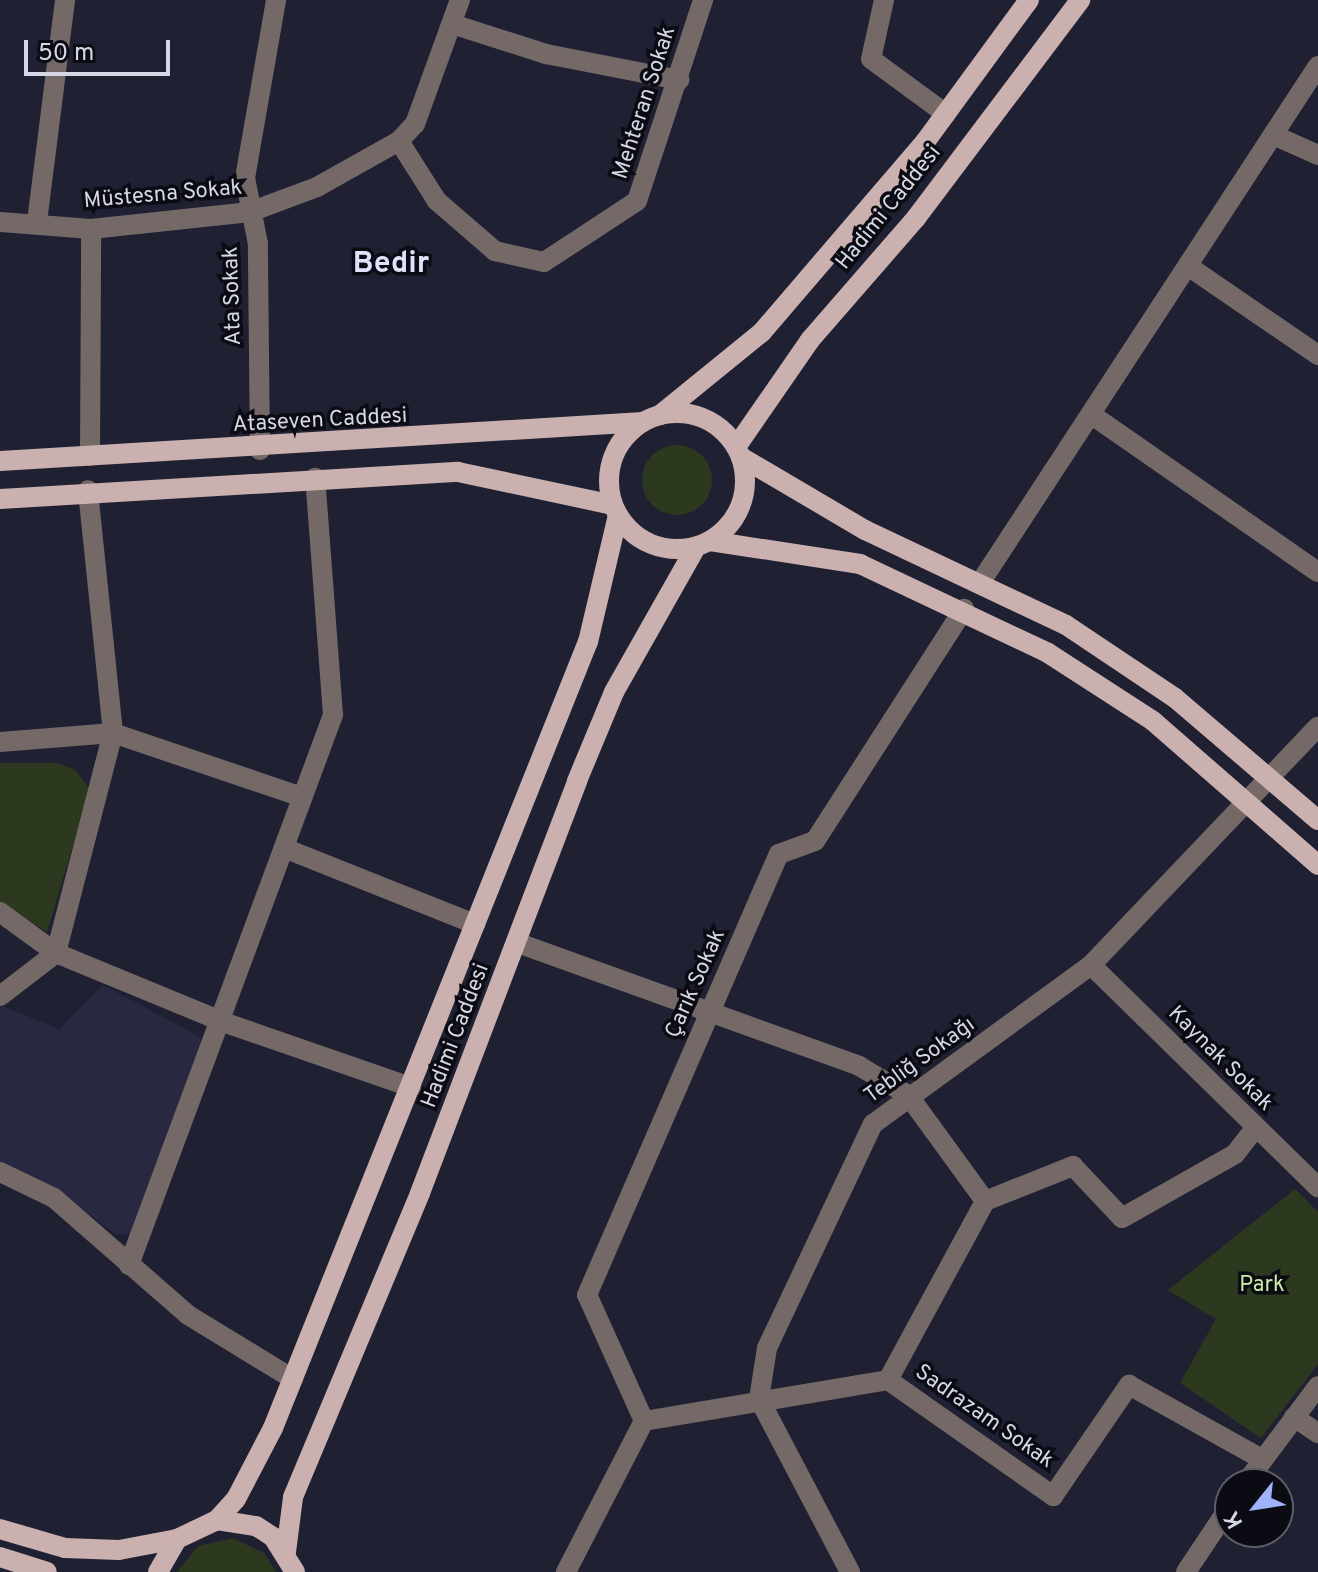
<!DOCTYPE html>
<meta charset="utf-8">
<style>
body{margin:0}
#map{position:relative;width:1318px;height:1572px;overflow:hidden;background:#202033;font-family:Overpass,sans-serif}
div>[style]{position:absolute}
.built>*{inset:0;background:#282841}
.green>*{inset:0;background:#2d391e}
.round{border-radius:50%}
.minor>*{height:20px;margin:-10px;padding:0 10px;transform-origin:10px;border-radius:10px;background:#756968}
.major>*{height:20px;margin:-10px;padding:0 10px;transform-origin:10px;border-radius:10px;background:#cab0ae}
.major>.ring{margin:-10px;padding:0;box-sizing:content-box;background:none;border:20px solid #cab0ae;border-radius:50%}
span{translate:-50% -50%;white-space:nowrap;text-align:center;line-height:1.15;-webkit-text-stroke:7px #0b0b13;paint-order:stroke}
.street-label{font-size:22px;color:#d6d7e4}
.park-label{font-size:22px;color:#cbeda7}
.district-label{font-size:30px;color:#e0e2fc;font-weight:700}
.north{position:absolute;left:1214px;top:1468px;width:80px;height:80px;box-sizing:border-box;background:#0b0b13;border:2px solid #5c5d67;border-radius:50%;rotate:240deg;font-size:22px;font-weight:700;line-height:32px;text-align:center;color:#d6d7e4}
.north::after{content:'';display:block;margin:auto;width:28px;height:36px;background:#9fb3fd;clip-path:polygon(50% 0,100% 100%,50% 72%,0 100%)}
.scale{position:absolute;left:24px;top:40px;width:146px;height:36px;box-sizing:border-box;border:4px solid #d6d7e4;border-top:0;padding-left:10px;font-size:24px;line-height:28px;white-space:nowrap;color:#d6d7e4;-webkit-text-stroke:6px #0b0b13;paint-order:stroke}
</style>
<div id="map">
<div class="built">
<i style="clip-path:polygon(103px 985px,202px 1038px,133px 1235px,115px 1234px,60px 1192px,0 1164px,0 1005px,59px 1029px)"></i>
</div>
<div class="green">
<i class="round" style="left:642px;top:445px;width:70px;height:70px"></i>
<i style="clip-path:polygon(0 763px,57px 763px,75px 770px,90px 789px,47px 932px,0 903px)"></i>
<i style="clip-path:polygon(1295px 1189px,1318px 1212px,1318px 1364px,1261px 1438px,1180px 1383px,1216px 1319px,1168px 1290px)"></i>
<i style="clip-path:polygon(233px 1538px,264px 1553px,276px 1572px,177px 1572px,198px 1546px)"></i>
</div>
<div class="minor">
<i style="left:884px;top:0;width:60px;rotate:102.4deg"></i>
<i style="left:871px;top:59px;width:93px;rotate:36.3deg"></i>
<i style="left:452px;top:24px;width:99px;rotate:17.7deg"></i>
<i style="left:546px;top:54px;width:136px;rotate:11deg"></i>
<i style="left:1273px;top:135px;width:49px;rotate:24deg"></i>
<i style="left:399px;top:141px;width:71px;rotate:57.7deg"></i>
<i style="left:437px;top:201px;width:77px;rotate:40.8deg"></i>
<i style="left:495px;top:251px;width:50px;rotate:12.7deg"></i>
<i style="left:544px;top:262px;width:111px;rotate:-33.3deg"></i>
<i style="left:637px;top:201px;width:212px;rotate:-71.8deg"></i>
<i style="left:0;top:222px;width:91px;rotate:4.4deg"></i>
<i style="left:91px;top:229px;width:160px;rotate:-6.1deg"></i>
<i style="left:250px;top:212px;width:72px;rotate:-20.5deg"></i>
<i style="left:317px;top:187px;width:94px;rotate:-29.3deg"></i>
<i style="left:399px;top:141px;width:23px;rotate:-47deg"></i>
<i style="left:415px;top:124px;width:132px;rotate:-70.1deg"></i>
<i style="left:37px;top:222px;width:224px;rotate:-82.8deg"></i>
<i style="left:1188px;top:266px;width:158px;rotate:34.4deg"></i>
<i style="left:1092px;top:415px;width:275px;rotate:34.8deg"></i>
<i style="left:260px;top:450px;width:206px;rotate:-90.6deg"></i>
<i style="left:258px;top:244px;width:67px;rotate:-101.1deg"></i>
<i style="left:245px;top:178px;width:181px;rotate:-80.1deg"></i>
<i style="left:90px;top:456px;width:227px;rotate:-89.7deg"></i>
<i style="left:982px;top:580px;width:614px;rotate:-56.83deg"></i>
<i style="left:0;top:742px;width:113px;rotate:-4.6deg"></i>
<i style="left:113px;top:733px;width:200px;rotate:18.7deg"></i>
<i style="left:284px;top:848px;width:206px;rotate:21.7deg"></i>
<i style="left:0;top:912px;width:69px;rotate:36.2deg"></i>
<i style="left:56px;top:953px;width:181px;rotate:22.4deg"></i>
<i style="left:223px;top:1022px;width:199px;rotate:19.1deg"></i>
<i style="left:518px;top:943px;width:363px;rotate:19.8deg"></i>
<i style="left:859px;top:1066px;width:57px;rotate:30.6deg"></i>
<i style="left:908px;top:1095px;width:131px;rotate:54deg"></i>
<i style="left:1091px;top:965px;width:318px;rotate:44.4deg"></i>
<i style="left:0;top:996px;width:71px;rotate:-37.5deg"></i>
<i style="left:56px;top:953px;width:227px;rotate:-75.5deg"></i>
<i style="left:113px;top:733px;width:244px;rotate:-95.9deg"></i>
<i style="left:0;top:1172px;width:60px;rotate:25.7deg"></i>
<i style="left:54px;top:1198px;width:178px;rotate:41.1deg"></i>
<i style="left:188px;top:1315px;width:123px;rotate:31.4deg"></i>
<i style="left:985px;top:1201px;width:95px;rotate:-21.7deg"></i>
<i style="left:1073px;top:1166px;width:71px;rotate:46.7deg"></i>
<i style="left:1122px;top:1218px;width:130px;rotate:-29.5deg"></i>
<i style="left:1235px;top:1154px;width:33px;rotate:-52deg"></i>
<i style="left:129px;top:1265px;width:587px;rotate:-69.65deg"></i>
<i style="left:333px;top:715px;width:238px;rotate:-94.3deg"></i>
<i style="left:888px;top:1380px;width:202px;rotate:35.1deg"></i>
<i style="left:1053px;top:1496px;width:135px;rotate:-55.6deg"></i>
<i style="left:1129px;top:1385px;width:152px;rotate:29.1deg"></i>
<i style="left:1294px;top:1417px;width:29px;rotate:34deg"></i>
<i style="left:644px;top:1421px;width:138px;rotate:-114.3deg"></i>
<i style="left:587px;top:1295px;width:481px;rotate:-66.5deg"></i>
<i style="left:779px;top:854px;width:38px;rotate:-20deg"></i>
<i style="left:815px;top:841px;width:276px;rotate:-57.3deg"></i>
<i style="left:644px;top:1421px;width:247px;rotate:-9.5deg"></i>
<i style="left:888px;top:1380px;width:204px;rotate:-61.5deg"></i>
<i style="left:1245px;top:1484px;width:122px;rotate:-53.3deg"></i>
<i style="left:566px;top:1572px;width:170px;rotate:-62.7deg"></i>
<i style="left:850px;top:1572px;width:195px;rotate:-117.7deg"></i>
<i style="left:759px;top:1399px;width:52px;rotate:-81.1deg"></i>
<i style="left:767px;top:1348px;width:248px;rotate:-64.7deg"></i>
<i style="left:873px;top:1124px;width:270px;rotate:-36.1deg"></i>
<i style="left:1091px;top:965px;width:329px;rotate:-46.4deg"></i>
<i style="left:1186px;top:1572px;width:79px;rotate:-56.3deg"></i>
</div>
<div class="major">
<i class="ring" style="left:609px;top:413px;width:116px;height:116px"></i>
<i style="left:660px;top:415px;width:132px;rotate:-39.1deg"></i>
<i style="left:762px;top:332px;width:250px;rotate:-49.4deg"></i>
<i style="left:925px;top:142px;width:176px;rotate:-53.8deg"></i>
<i style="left:736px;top:447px;width:130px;rotate:-55.3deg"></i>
<i style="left:810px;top:340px;width:162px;rotate:-49deg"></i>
<i style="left:916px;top:218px;width:273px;rotate:-53deg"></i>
<i style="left:741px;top:457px;width:144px;rotate:30.5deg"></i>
<i style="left:865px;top:530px;width:222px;rotate:25.3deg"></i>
<i style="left:1066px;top:625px;width:131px;rotate:33.8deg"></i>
<i style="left:1175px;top:698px;width:188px;rotate:40.5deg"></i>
<i style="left:0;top:461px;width:644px;rotate:-3.47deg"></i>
<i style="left:0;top:499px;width:459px;rotate:-3.4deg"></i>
<i style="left:458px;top:472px;width:158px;rotate:12deg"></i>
<i style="left:710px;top:541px;width:152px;rotate:8.7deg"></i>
<i style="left:860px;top:564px;width:208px;rotate:25.3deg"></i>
<i style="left:1048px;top:653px;width:125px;rotate:32.9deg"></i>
<i style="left:1153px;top:721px;width:219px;rotate:41.1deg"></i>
<i style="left:217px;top:1520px;width:28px;rotate:-48deg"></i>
<i style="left:236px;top:1499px;width:80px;rotate:-62.5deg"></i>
<i style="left:273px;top:1428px;width:543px;rotate:-68.16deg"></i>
<i style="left:475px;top:924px;width:304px;rotate:-68.2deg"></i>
<i style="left:588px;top:642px;width:130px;rotate:-76.7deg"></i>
<i style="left:0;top:1529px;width:68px;rotate:16.3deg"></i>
<i style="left:65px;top:1548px;width:54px;rotate:2.1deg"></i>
<i style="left:119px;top:1550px;width:59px;rotate:-10.7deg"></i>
<i style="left:286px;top:1552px;width:55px;rotate:-82.7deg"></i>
<i style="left:293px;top:1497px;width:329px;rotate:-67.3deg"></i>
<i style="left:420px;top:1193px;width:441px;rotate:-69.1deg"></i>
<i style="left:577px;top:781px;width:96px;rotate:-67.4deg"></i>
<i style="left:614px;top:692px;width:167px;rotate:-60.5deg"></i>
<i style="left:0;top:1557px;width:49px;rotate:17.7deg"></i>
<i style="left:158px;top:1572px;width:38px;rotate:-60deg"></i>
<i style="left:177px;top:1539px;width:44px;rotate:-25.4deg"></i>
<i style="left:217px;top:1520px;width:39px;rotate:9deg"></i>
<i style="left:256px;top:1526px;width:20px;rotate:33deg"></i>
<i style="left:273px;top:1537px;width:41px;rotate:57.8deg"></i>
</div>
<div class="street-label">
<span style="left:645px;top:103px;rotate:-72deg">Mehteran Sokak</span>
<span style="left:163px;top:195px;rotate:-5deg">Müstesna Sokak</span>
<span style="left:889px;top:208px;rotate:-51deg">Hadimi Caddesi</span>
<span style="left:233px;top:296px;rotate:-92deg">Ata Sokak</span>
<span style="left:320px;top:421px;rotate:-3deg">Ataseven Caddesi</span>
<span style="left:696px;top:984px;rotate:-66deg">Çarık Sokak</span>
<span style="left:456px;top:1036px;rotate:-69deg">Hadimi Caddesi</span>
<span style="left:1220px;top:1059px;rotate:45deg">Kaynak Sokak</span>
<span style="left:920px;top:1061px;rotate:-36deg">Tebliğ Sokağı</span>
<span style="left:984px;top:1417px;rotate:35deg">Sadrazam Sokak</span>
</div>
<div class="park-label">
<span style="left:1262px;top:1286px">Park</span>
</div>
<div class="district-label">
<span style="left:391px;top:265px">Bedir</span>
</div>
<div class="north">K</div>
<div class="scale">50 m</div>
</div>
